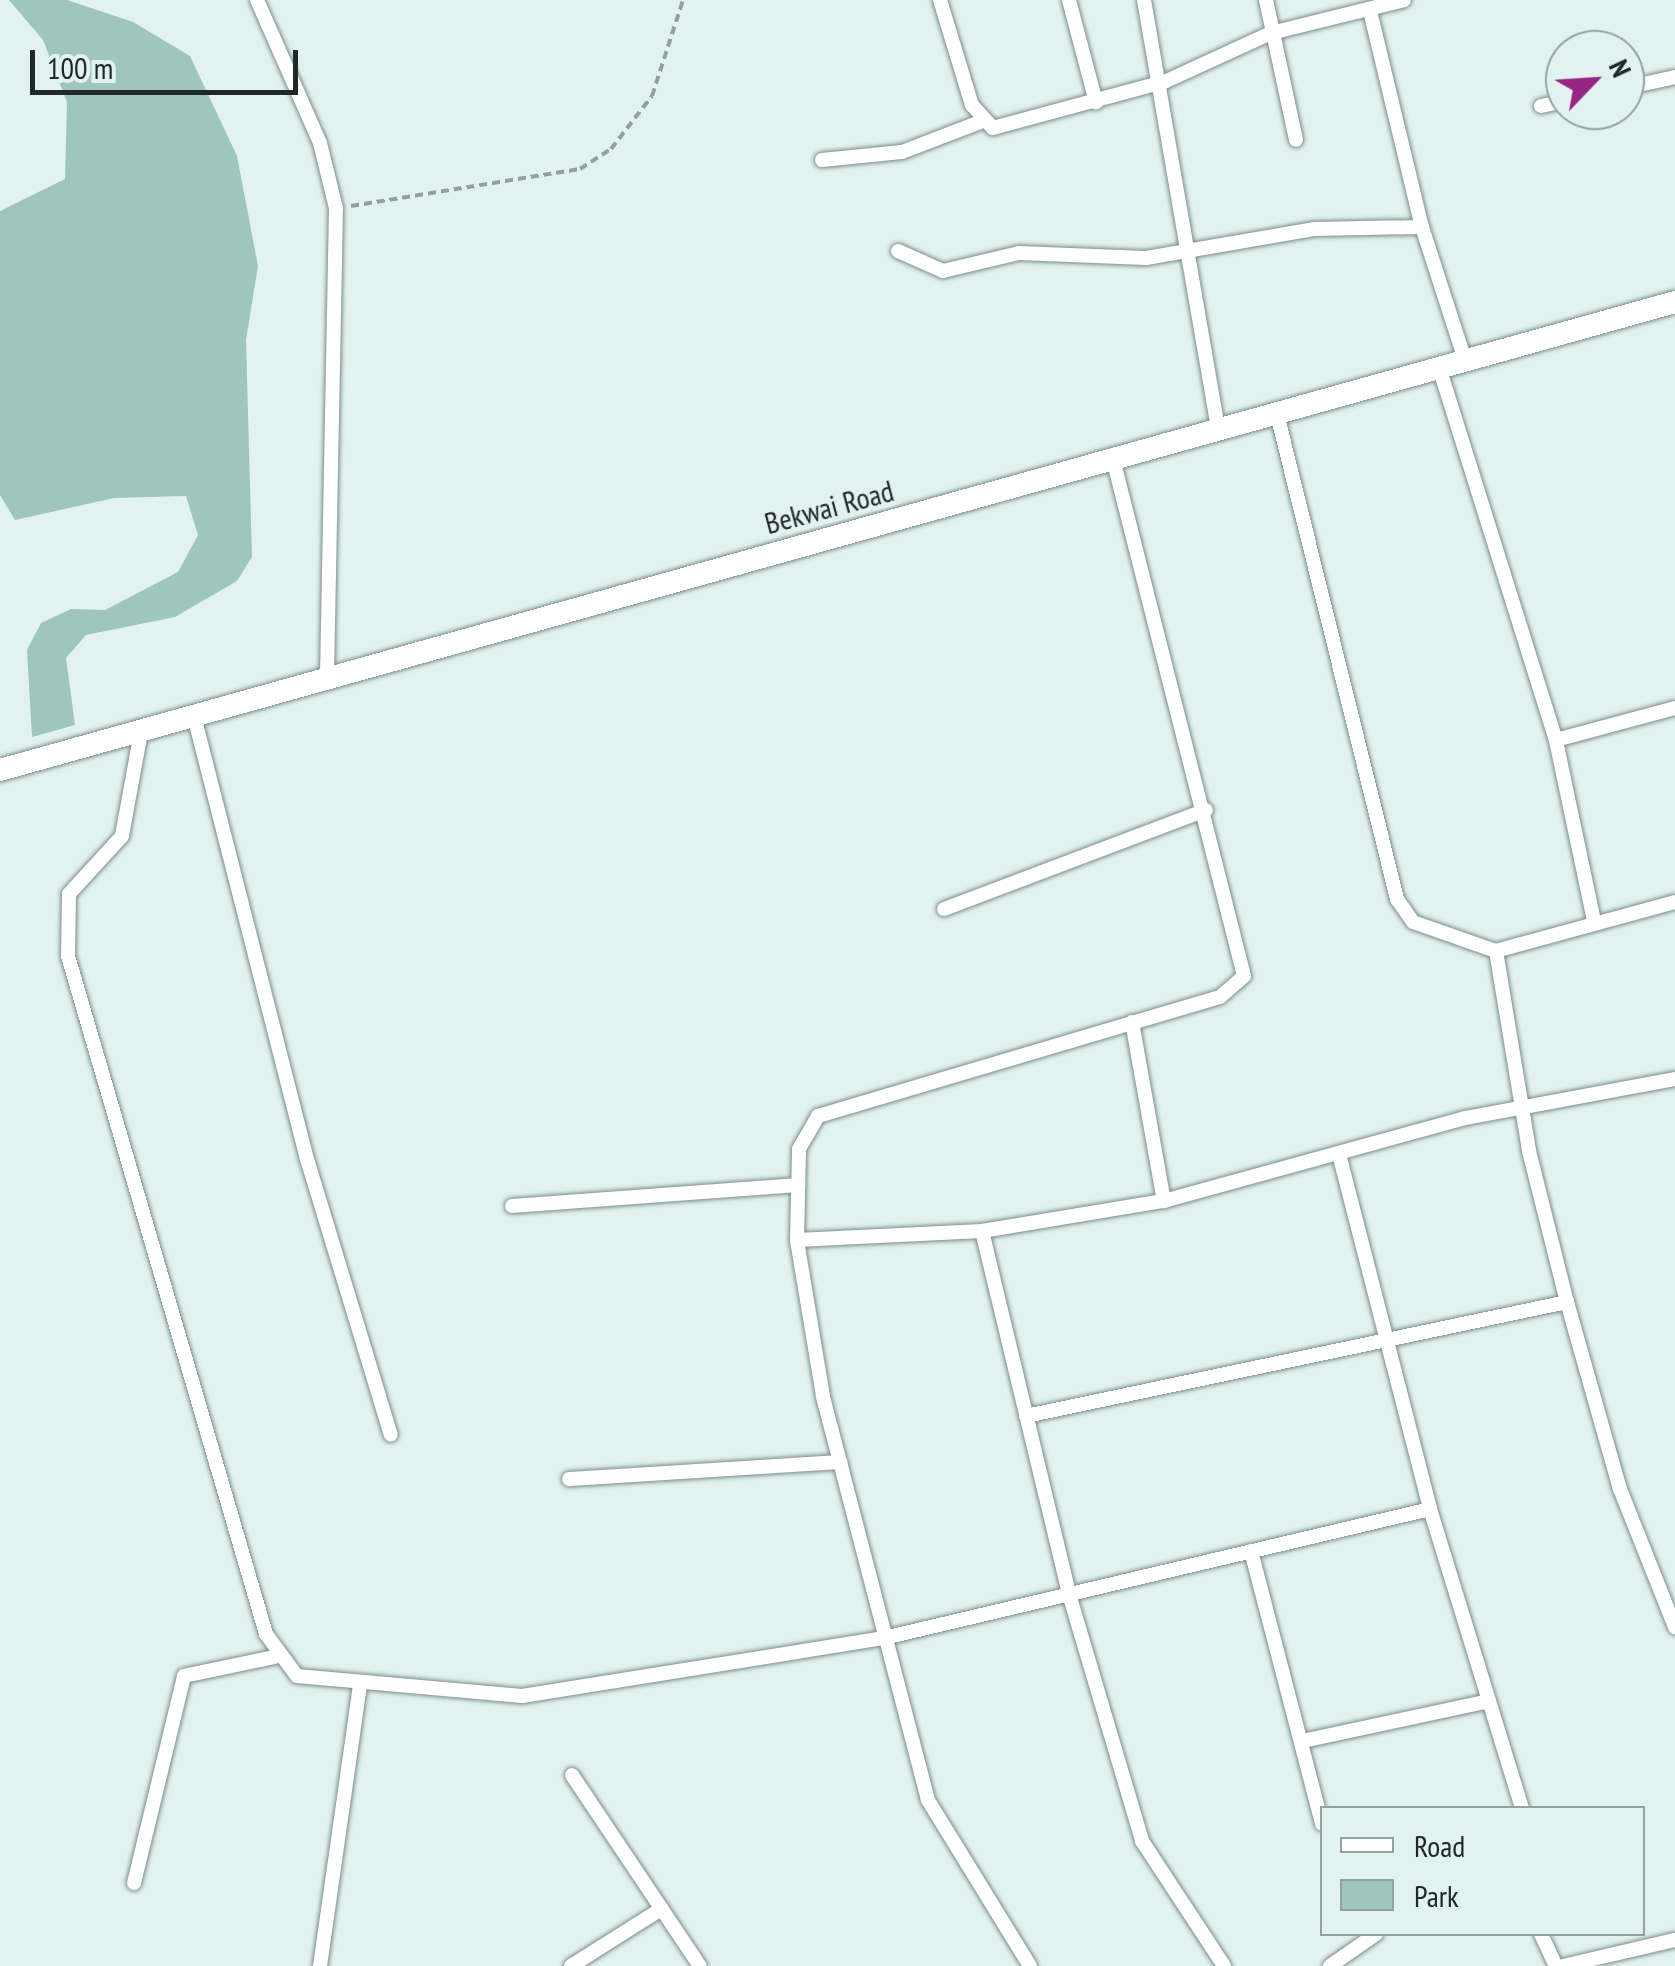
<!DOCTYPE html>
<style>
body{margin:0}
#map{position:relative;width:1675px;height:1966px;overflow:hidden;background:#e2f2f0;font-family:"PT Sans Narrow",sans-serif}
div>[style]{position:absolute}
.green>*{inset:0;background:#9fc5bf}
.path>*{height:4px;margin-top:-2px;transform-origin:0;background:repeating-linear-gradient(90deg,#94a09e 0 8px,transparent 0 13px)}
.roads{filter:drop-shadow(0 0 2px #7d8c89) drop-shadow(0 0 2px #7d8c89)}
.minor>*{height:14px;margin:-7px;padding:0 7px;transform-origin:7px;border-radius:7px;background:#fff}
.trunk>*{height:22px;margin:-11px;padding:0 11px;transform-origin:11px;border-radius:11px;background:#fff}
span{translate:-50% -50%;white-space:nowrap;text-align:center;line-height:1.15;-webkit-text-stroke:9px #e2f2f0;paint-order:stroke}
.street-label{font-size:30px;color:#222827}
.legend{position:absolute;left:1320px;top:1806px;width:325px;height:130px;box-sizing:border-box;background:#e2f2f0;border:2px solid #95a1a0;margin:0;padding:12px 18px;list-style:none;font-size:30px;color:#222827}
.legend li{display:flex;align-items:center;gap:20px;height:50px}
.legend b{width:50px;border:2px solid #95a1a0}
.north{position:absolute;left:1545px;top:30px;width:100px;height:100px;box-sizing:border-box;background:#e2f2f0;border:2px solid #95a1a0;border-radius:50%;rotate:65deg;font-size:28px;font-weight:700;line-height:40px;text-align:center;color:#222827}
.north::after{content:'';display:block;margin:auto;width:35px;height:45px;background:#962584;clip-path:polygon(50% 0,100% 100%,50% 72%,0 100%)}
.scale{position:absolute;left:30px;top:50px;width:268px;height:45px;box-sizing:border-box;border:5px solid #222827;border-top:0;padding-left:12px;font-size:30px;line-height:35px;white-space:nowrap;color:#222827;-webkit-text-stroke:8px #e2f2f0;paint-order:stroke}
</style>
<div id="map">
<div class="green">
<i style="clip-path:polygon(9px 0,67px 0,133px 22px,190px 56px,237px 156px,258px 266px,246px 340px,252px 557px,237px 581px,175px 617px,86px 635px,66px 658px,75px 725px,32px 737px,27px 650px,41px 623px,71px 609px,105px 610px,178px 572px,198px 535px,186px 496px,114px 498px,15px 520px,0 495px,0 211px,65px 179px,67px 102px,43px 40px)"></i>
</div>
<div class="path">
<i style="left:351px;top:206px;width:232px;rotate:-9.2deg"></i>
<i style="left:580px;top:169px;width:37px;rotate:-33deg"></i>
<i style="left:611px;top:149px;width:67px;rotate:-52.3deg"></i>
<i style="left:652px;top:96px;width:101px;rotate:-72.1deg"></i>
</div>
<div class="roads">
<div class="minor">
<i style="left:257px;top:0;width:156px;rotate:66.2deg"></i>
<i style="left:320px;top:143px;width:67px;rotate:76.2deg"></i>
<i style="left:336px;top:208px;width:468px;rotate:91.1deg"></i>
<i style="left:940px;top:0;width:110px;rotate:73.1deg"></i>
<i style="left:972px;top:105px;width:31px;rotate:48deg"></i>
<i style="left:993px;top:128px;width:177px;rotate:-15.1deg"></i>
<i style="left:1164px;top:82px;width:118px;rotate:-24.6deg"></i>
<i style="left:1271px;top:33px;width:137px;rotate:-13.9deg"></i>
<i style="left:1069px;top:0;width:106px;rotate:75.2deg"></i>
<i style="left:1144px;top:0;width:434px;rotate:80.2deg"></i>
<i style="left:1266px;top:0;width:143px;rotate:77.9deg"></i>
<i style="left:1370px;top:11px;width:222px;rotate:76.5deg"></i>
<i style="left:1625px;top:88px;width:51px;rotate:-12.4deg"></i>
<i style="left:1541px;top:106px;width:25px;rotate:-12deg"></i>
<i style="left:822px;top:160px;width:80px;rotate:-5.7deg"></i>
<i style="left:902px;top:152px;width:84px;rotate:-21deg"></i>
<i style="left:898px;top:251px;width:49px;rotate:24deg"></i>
<i style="left:943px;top:271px;width:78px;rotate:-13.3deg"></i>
<i style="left:1019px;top:253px;width:127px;rotate:2.3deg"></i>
<i style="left:1146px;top:258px;width:170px;rotate:-9.8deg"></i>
<i style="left:1314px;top:229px;width:108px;rotate:-1.1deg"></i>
<i style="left:1422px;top:227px;width:140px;rotate:72.1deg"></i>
<i style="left:1439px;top:367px;width:391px;rotate:72.6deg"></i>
<i style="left:1277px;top:414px;width:500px;rotate:76.1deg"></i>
<i style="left:1397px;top:899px;width:28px;rotate:55deg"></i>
<i style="left:1413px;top:922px;width:88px;rotate:19.3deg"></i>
<i style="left:194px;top:716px;width:457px;rotate:75.7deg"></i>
<i style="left:307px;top:1159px;width:288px;rotate:73.1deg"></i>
<i style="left:141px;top:732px;width:106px;rotate:100.4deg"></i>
<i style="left:122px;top:836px;width:79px;rotate:132.4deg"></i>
<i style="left:69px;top:894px;width:62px;rotate:90.9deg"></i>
<i style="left:68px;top:956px;width:706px;rotate:73.72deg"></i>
<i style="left:266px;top:1634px;width:52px;rotate:53.6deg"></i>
<i style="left:297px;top:1676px;width:226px;rotate:5.1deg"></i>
<i style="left:522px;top:1696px;width:367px;rotate:-9.1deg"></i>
<i style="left:884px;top:1638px;width:561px;rotate:-13.29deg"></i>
<i style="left:1675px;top:902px;width:186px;rotate:164.7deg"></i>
<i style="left:1496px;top:951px;width:203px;rotate:80.6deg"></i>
<i style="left:1529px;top:1151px;width:156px;rotate:75.9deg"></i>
<i style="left:1567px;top:1302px;width:194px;rotate:74.2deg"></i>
<i style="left:1620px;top:1489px;width:149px;rotate:68.3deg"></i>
<i style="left:944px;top:909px;width:280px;rotate:-20.7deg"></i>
<i style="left:1594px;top:921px;width:185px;rotate:-101.9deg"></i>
<i style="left:1556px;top:740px;width:123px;rotate:-15.1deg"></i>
<i style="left:1132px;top:1022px;width:182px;rotate:79.9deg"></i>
<i style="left:1339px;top:1154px;width:366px;rotate:75.6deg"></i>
<i style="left:1430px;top:1509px;width:313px;rotate:72.9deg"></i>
<i style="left:512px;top:1206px;width:287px;rotate:-4.2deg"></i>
<i style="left:982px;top:1231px;width:373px;rotate:76.5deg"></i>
<i style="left:1069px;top:1594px;width:258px;rotate:73.5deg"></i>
<i style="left:1142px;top:1841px;width:149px;rotate:56.7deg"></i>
<i style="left:797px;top:1240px;width:185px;rotate:-2.8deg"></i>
<i style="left:982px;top:1231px;width:184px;rotate:-9.4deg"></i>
<i style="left:1164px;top:1201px;width:312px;rotate:-15.4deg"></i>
<i style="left:1465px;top:1118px;width:214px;rotate:-10.5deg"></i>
<i style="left:1026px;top:1416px;width:553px;rotate:-11.9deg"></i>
<i style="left:569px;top:1479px;width:272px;rotate:-3.6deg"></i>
<i style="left:1251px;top:1551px;width:282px;rotate:75.4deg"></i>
<i style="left:1303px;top:1741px;width:190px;rotate:-12.1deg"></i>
<i style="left:572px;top:1775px;width:230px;rotate:56.2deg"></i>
<i style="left:134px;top:1883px;width:213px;rotate:-76.4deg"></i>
<i style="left:184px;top:1676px;width:92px;rotate:-11.9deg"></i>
<i style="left:1541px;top:1934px;width:35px;rotate:65deg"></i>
<i style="left:320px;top:1966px;width:283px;rotate:-81.9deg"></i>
<i style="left:571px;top:1966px;width:107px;rotate:-32.3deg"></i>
<i style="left:1030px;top:1966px;width:195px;rotate:-121.6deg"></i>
<i style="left:928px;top:1800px;width:417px;rotate:-104.6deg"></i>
<i style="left:823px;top:1396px;width:158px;rotate:-99.5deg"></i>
<i style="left:797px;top:1240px;width:91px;rotate:-88.7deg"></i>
<i style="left:799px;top:1149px;width:38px;rotate:-60deg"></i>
<i style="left:818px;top:1116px;width:419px;rotate:-16.5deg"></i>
<i style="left:1220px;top:997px;width:32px;rotate:-41deg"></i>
<i style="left:1244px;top:976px;width:533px;rotate:-104.22deg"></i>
<i style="left:1330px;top:1966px;width:56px;rotate:-34.8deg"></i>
<i style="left:1563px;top:1966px;width:115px;rotate:-13.1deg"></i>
</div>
<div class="trunk">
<i style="left:0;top:770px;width:1739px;rotate:-15.61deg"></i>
</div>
</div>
<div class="street-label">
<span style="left:829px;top:507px;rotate:-15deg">Bekwai Road</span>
</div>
<ul class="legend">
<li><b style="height:12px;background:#fff"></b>Road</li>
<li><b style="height:28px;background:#9fc5bf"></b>Park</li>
</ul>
<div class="north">N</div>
<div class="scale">100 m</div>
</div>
